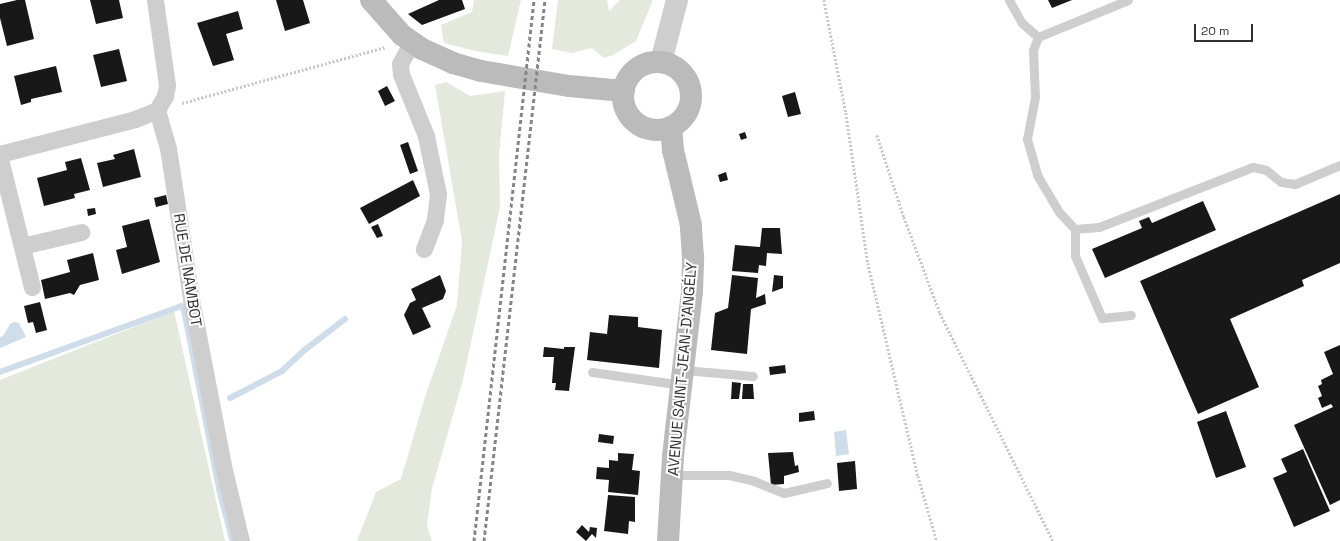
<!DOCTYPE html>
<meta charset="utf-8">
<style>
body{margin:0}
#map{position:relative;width:1340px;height:541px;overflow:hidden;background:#fff;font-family:"Space Grotesk",sans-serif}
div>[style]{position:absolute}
.green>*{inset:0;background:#e3e9dd}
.water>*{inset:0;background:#cfddea}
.stream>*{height:6px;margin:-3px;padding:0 3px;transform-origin:3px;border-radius:3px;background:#cfddea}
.building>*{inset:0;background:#181818}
.path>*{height:2.5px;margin-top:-1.25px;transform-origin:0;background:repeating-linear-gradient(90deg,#c8c8c8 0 2px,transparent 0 4px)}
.service>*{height:9px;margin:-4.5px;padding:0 4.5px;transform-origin:4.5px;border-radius:4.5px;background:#cecece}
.minor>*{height:17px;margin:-8.5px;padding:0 8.5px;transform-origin:8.5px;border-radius:8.5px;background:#cecece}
.tertiary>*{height:22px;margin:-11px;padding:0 11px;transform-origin:11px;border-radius:11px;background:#cecece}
.secondary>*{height:22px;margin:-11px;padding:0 11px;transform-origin:11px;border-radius:11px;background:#bbb}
.secondary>.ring{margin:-11px;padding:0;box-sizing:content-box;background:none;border:22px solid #bbb;border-radius:50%}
.rail>*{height:3px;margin-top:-1.5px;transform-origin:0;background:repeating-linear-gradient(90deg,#868686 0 4px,transparent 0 7px)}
span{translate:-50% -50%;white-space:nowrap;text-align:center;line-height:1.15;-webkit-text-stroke:4px #fff;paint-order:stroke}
.street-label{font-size:15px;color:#313131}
.scale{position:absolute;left:1194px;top:24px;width:59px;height:18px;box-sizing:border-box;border:2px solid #313131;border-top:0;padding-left:5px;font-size:12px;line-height:14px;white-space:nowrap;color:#313131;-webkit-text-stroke:3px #fff;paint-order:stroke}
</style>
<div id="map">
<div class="green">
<i style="clip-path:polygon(474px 0,521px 0,508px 56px,475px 51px,444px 43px,441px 25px,472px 12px)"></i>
<i style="clip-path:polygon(558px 0,607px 0,609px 11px,620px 0,653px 0,636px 41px,613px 55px,604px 58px,592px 48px,571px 53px,552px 49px)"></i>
<i style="clip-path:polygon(446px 82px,470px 96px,505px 91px,499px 154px,500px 207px,463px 380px,432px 488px,427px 526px,432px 541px,357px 541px,376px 492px,401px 479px,425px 397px,457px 305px,462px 241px,435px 85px)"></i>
<i style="clip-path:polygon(174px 311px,225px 541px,0 541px,0 380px)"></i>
</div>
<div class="water">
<i style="clip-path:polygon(14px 322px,19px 323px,26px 337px,0 348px,0 337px,3px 336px,10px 324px)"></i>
<i style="clip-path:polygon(846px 430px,849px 454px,836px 456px,834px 432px)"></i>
</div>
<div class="stream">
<i style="left:0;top:372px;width:193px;rotate:-20deg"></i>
<i style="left:181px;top:306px;width:5px;rotate:53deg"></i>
<i style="left:184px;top:310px;width:182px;rotate:78.9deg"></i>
<i style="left:219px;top:489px;width:52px;rotate:75.4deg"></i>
<i style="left:230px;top:398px;width:59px;rotate:-27.4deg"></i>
<i style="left:282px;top:371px;width:33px;rotate:-43deg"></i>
<i style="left:306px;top:349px;width:49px;rotate:-37.6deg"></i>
</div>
<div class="building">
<i style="clip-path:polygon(17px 0,25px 0,34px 39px,7px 46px,0 18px,0 4px)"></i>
<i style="clip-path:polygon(90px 0,119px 0,123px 18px,96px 24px)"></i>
<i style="clip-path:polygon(276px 0,303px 0,310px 23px,285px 31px)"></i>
<i style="clip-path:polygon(439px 0,462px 0,465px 9px,422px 25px,408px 14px)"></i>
<i style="clip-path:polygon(1048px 0,1072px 0,1052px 8px)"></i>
<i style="clip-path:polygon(238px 11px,243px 29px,226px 34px,234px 60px,213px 66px,197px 23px)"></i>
<i style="clip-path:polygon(119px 49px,127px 81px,101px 87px,93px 55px)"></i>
<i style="clip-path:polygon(56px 66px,62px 92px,31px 99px,31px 102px,21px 105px,14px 76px)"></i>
<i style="clip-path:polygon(387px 86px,395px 101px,385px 106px,378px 91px)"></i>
<i style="clip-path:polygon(795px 92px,801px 114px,788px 117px,782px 96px)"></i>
<i style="clip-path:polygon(745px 132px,747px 138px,741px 140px,739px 134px)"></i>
<i style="clip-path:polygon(408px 142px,418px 171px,410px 174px,400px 145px)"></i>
<i style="clip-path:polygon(134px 149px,141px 177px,103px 187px,97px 163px,115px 159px,113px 155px)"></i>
<i style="clip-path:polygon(81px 158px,90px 190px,74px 194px,75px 198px,44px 206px,37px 178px,67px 170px,65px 162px)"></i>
<i style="clip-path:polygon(726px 172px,728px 180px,720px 182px,718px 175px)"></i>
<i style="clip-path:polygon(413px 180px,420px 196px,369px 224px,360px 208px)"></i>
<i style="clip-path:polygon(1340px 194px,1340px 263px,1302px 280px,1304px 286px,1230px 319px,1259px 387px,1198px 414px,1140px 281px)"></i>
<i style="clip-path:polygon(166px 195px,168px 204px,156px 207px,154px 198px)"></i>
<i style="clip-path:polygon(1203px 201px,1216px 230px,1105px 278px,1092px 249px,1142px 228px,1139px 221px,1149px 217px,1152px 223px)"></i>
<i style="clip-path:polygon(95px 208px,96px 214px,88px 216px,87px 209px)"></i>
<i style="clip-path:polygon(149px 219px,160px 262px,122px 274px,116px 250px,127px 247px,122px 226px)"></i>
<i style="clip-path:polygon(378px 224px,383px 236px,377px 238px,371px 227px)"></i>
<i style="clip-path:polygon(762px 228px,780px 228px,782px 254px,767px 253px,766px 266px,759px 265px,758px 273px,732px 271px,735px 245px,760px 247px)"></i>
<i style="clip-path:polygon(93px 253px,99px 280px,80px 285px,74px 295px,70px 293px,45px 299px,41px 280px,70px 272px,67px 260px)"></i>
<i style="clip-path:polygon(440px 275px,446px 291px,443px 299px,422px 308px,431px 327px,413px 335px,404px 315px,410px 303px,416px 300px,411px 289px)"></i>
<i style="clip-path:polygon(732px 275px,758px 278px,756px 298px,765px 294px,766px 304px,751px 309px,747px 354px,711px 350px,715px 313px,728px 308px)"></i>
<i style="clip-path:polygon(774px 275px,783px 276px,783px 288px,772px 292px)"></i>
<i style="clip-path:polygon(40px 302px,47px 330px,36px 333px,33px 322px,28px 323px,24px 306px)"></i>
<i style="clip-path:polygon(609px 315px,638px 317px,638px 327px,662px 330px,659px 368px,587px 360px,590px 332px,607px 334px)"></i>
<i style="clip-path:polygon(1340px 345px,1340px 500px,1330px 505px,1294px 425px,1333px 407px,1331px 404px,1322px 408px,1318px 398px,1322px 396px,1318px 386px,1322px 384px,1321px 380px,1333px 374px,1324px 352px)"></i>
<i style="clip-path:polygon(544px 347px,564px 349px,564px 347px,575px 347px,569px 391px,555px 390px,556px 383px,552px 383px,554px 357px,543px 357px)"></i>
<i style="clip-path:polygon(785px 365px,786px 373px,770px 375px,769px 367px)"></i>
<i style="clip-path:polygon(732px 382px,741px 383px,739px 399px,731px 399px)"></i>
<i style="clip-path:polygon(743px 384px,753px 384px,754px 399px,742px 399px)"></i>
<i style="clip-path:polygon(814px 411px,815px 420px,799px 422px,799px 413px)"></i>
<i style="clip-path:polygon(1226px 411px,1246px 467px,1216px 478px,1197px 422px)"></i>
<i style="clip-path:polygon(599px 434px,614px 436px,613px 444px,598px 442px)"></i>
<i style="clip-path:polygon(1303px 449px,1330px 511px,1294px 527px,1273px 478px,1287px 472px,1281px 459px)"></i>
<i style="clip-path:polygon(793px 452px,795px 466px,798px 465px,799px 472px,784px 476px,784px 484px,771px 485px,768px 453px)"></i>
<i style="clip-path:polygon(618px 453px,634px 454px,632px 470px,640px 471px,638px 495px,608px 492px,609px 480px,596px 479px,597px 467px,609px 468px,609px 460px,618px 461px)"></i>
<i style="clip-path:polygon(855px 461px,857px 489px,839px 491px,837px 463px)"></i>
<i style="clip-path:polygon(608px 495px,635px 497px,635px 522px,629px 521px,628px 534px,604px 531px)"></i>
<i style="clip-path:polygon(582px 525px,589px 532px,590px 527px,597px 528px,596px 538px,592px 534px,586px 541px,576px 532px)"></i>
</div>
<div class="path">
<i style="left:824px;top:0;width:115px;rotate:79deg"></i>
<i style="left:846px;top:113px;width:152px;rotate:81.7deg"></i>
<i style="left:868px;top:263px;width:219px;rotate:76.8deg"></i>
<i style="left:918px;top:476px;width:68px;rotate:73.7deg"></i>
<i style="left:182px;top:103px;width:212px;rotate:-15.4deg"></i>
<i style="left:877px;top:135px;width:86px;rotate:71.8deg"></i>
<i style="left:904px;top:217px;width:103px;rotate:69.4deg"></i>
<i style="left:940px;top:313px;width:254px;rotate:63.6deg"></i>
</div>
<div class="service">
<i style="left:1009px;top:0;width:26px;rotate:61deg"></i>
<i style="left:1022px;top:23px;width:21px;rotate:41deg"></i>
<i style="left:1128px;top:0;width:97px;rotate:157.7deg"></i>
<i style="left:1038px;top:37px;width:14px;rotate:111deg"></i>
<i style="left:1033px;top:50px;width:47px;rotate:87.6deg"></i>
<i style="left:1035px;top:97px;width:43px;rotate:100.8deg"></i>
<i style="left:1027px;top:139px;width:37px;rotate:74deg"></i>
<i style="left:1037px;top:175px;width:43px;rotate:59.3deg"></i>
<i style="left:1059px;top:212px;width:23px;rotate:47deg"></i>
<i style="left:1075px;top:229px;width:24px;rotate:-5deg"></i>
<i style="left:1099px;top:227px;width:165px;rotate:-21.3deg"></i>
<i style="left:1253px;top:167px;width:13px;rotate:13deg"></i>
<i style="left:1266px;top:170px;width:19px;rotate:39deg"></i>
<i style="left:1281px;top:182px;width:14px;rotate:8deg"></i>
<i style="left:1295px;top:184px;width:49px;rotate:-22.9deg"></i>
<i style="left:1075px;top:229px;width:27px;rotate:90deg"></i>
<i style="left:1075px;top:256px;width:68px;rotate:66.5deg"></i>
<i style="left:1102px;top:318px;width:29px;rotate:-6deg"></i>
<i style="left:684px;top:370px;width:69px;rotate:5deg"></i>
<i style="left:592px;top:372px;width:91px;rotate:8.2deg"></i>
<i style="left:672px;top:475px;width:57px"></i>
<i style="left:729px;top:475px;width:26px;rotate:13deg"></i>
<i style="left:754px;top:481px;width:32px;rotate:22deg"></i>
<i style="left:784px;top:493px;width:44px;rotate:-13.1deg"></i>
</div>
<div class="minor">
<i style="left:155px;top:0;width:86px;rotate:82deg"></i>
<i style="left:167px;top:85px;width:11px;rotate:100deg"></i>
<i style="left:165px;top:96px;width:16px;rotate:120deg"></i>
<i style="left:157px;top:110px;width:40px;rotate:74deg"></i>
<i style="left:168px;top:148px;width:153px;rotate:81.3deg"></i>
<i style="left:191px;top:299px;width:174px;rotate:79.1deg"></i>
<i style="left:224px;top:470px;width:73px;rotate:76.5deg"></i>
<i style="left:412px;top:42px;width:25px;rotate:119deg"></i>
<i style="left:400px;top:64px;width:10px;rotate:84deg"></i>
<i style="left:401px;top:74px;width:67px;rotate:68deg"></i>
<i style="left:426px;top:136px;width:59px;rotate:78.3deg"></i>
<i style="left:438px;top:194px;width:26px;rotate:97deg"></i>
<i style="left:435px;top:220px;width:31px;rotate:111deg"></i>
<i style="left:0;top:154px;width:139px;rotate:-14.5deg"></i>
<i style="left:135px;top:119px;width:24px;rotate:-22deg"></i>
<i style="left:0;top:159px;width:132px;rotate:76deg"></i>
<i style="left:22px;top:246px;width:61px;rotate:-13.3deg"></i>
</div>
<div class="tertiary">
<i style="left:661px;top:62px;width:64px;rotate:-75.5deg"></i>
</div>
<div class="secondary">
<i style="left:371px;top:0;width:47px;rotate:48.5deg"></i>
<i style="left:402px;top:35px;width:24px;rotate:35deg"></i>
<i style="left:422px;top:49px;width:34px;rotate:24deg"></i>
<i style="left:453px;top:63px;width:29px;rotate:16deg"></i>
<i style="left:481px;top:71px;width:89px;rotate:9.7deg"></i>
<i style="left:569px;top:86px;width:55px;rotate:5.2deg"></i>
<i class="ring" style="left:623px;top:62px;width:46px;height:46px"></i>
<i style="left:668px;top:541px;width:85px;rotate:-86.6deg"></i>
<i style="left:673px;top:456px;width:166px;rotate:-83.4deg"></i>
<i style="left:692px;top:291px;width:34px;rotate:-88deg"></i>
<i style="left:693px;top:257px;width:32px;rotate:-94deg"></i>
<i style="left:691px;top:225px;width:77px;rotate:-103.5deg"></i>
<i style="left:673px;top:150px;width:23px;rotate:-95deg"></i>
</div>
<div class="rail">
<i style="left:474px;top:541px;width:544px;rotate:-83.67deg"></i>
<i style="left:484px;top:541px;width:544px;rotate:-83.57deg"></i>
</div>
<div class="street-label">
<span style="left:188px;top:270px;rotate:81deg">RUE DE NAMBOT</span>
<span style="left:682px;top:369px;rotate:-85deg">AVENUE SAINT-JEAN-D'ANGÉLY</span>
</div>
<div class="scale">20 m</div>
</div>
